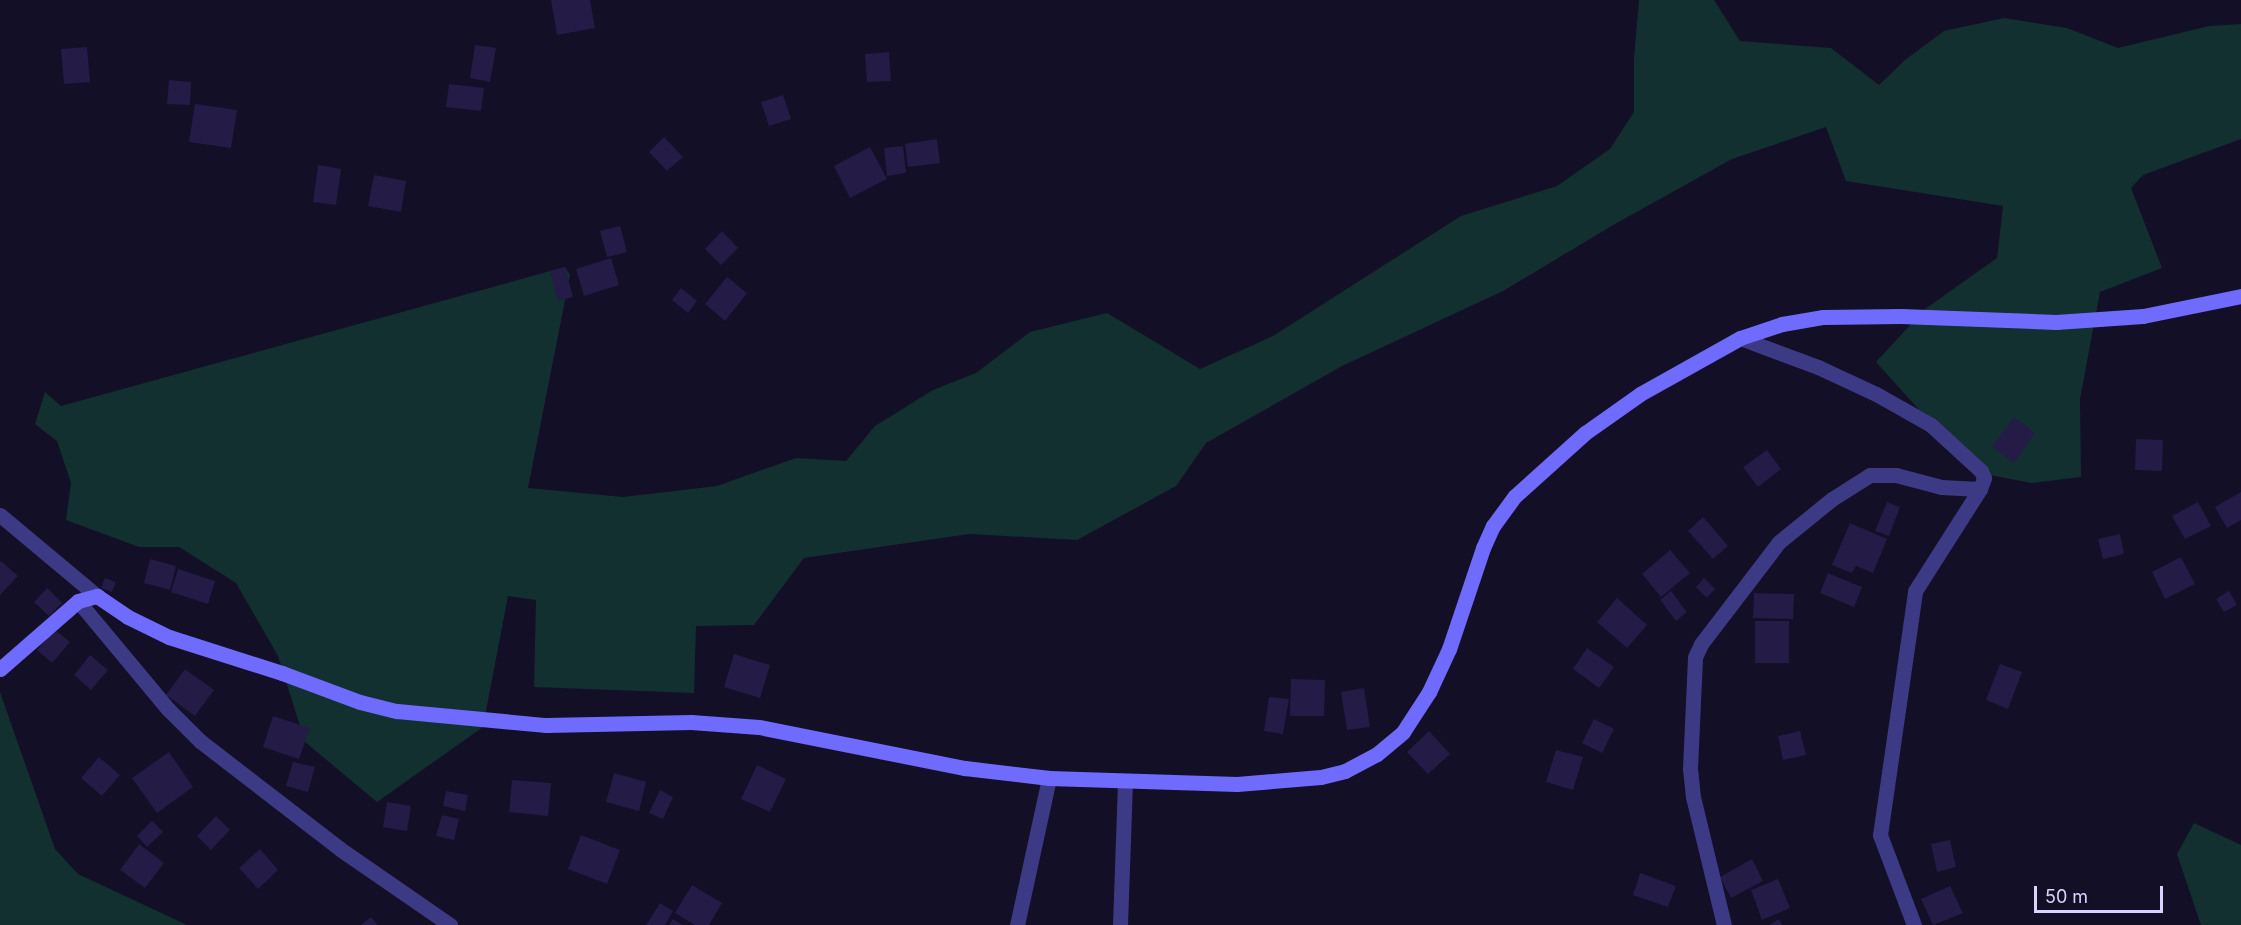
<!DOCTYPE html>
<style>
body{margin:0}
#map{position:relative;width:2241px;height:925px;overflow:hidden;background:#130f26;font-family:Inter,sans-serif}
div>[style]{position:absolute}
.green>*{inset:0;background:#12302f}
.building>*{inset:0;background:#241b47}
.street>*{height:15px;margin:-7.5px;padding:0 7.5px;transform-origin:7.5px;border-radius:7.5px;background:#3d3a85}
.secondary>*{height:15px;margin:-7.5px;padding:0 7.5px;transform-origin:7.5px;border-radius:7.5px;background:#6f6bff}
span{translate:-50% -50%;white-space:nowrap;text-align:center;line-height:1.15;-webkit-text-stroke:4.5px #130f26;paint-order:stroke}
.scale{position:absolute;left:2034px;top:886px;width:129px;height:27px;box-sizing:border-box;border:3px solid #d9d4ff;border-top:0;padding-left:8px;font-size:18px;line-height:21px;white-space:nowrap;color:#d9d4ff;-webkit-text-stroke:4px #130f26;paint-order:stroke}
</style>
<div id="map">
<div class="green">
<i style="clip-path:polygon(1639px 0,1714px 0,1740px 41px,1831px 48px,1879px 85px,1905px 60px,1944px 31px,2004px 18px,2067px 28px,2118px 48px,2209px 26px,2241px 24px,2241px 139px,2143px 175px,2131px 188px,2162px 268px,2100px 292px,2080px 399px,2081px 477px,2031px 483px,1970px 471px,1931px 423px,1876px 362px,1925px 309px,1997px 258px,2003px 206px,1846px 181px,1826px 127px,1732px 159px,1615px 224px,1503px 291px,1342px 366px,1206px 443px,1176px 486px,1077px 540px,969px 534px,804px 558px,754px 625px,696px 626px,694px 693px,534px 687px,536px 600px,508px 596px,483px 727px,377px 802px,305px 742px,278px 656px,236px 583px,179px 547px,139px 547px,66px 520px,71px 483px,57px 441px,35px 424px,45px 392px,61px 406px,565px 267px,570px 275px,528px 488px,623px 497px,717px 486px,796px 458px,846px 461px,875px 426px,933px 390px,976px 373px,1030px 332px,1107px 313px,1200px 369px,1273px 336px,1461px 216px,1557px 186px,1610px 149px,1634px 112px,1634px 58px)"></i>
<i style="clip-path:polygon(0 692px,55px 849px,78px 874px,187px 925px,0 925px)"></i>
<i style="clip-path:polygon(2194px 823px,2241px 845px,2241px 925px,2201px 925px,2177px 854px)"></i>
</div>
<div class="building">
<i style="clip-path:polygon(551px 0,590px 0,595px 28px,557px 35px)"></i>
<i style="clip-path:polygon(475px 45px,496px 48px,490px 82px,470px 78px)"></i>
<i style="clip-path:polygon(87px 47px,90px 82px,64px 84px,61px 49px)"></i>
<i style="clip-path:polygon(889px 52px,891px 81px,867px 82px,865px 54px)"></i>
<i style="clip-path:polygon(169px 80px,191px 82px,190px 105px,167px 104px)"></i>
<i style="clip-path:polygon(449px 84px,484px 88px,481px 111px,446px 107px)"></i>
<i style="clip-path:polygon(783px 95px,791px 119px,769px 126px,761px 102px)"></i>
<i style="clip-path:polygon(195px 104px,237px 110px,231px 148px,189px 142px)"></i>
<i style="clip-path:polygon(664px 137px,683px 157px,667px 171px,649px 152px)"></i>
<i style="clip-path:polygon(937px 139px,940px 163px,908px 167px,905px 144px)"></i>
<i style="clip-path:polygon(903px 146px,906px 173px,887px 176px,884px 148px)"></i>
<i style="clip-path:polygon(870px 147px,887px 179px,850px 198px,834px 166px)"></i>
<i style="clip-path:polygon(318px 165px,341px 169px,336px 205px,313px 202px)"></i>
<i style="clip-path:polygon(374px 175px,406px 181px,401px 212px,368px 206px)"></i>
<i style="clip-path:polygon(620px 226px,627px 252px,607px 257px,600px 231px)"></i>
<i style="clip-path:polygon(722px 231px,738px 248px,721px 265px,705px 249px)"></i>
<i style="clip-path:polygon(611px 258px,619px 285px,584px 296px,576px 269px)"></i>
<i style="clip-path:polygon(565px 267px,573px 297px,558px 301px,550px 271px)"></i>
<i style="clip-path:polygon(727px 277px,747px 293px,725px 321px,705px 304px)"></i>
<i style="clip-path:polygon(681px 288px,697px 301px,688px 313px,672px 300px)"></i>
<i style="clip-path:polygon(2014px 417px,2035px 433px,2014px 463px,1992px 447px)"></i>
<i style="clip-path:polygon(2136px 439px,2163px 440px,2162px 471px,2135px 470px)"></i>
<i style="clip-path:polygon(1767px 450px,1781px 469px,1758px 487px,1743px 467px)"></i>
<i style="clip-path:polygon(2241px 492px,2241px 520px,2227px 528px,2215px 507px)"></i>
<i style="clip-path:polygon(1887px 502px,1900px 507px,1889px 536px,1875px 531px)"></i>
<i style="clip-path:polygon(2198px 502px,2211px 526px,2185px 539px,2172px 516px)"></i>
<i style="clip-path:polygon(1703px 517px,1728px 546px,1713px 559px,1688px 531px)"></i>
<i style="clip-path:polygon(1850px 523px,1887px 539px,1873px 573px,1856px 566px,1852px 573px,1832px 565px)"></i>
<i style="clip-path:polygon(2120px 534px,2124px 554px,2103px 559px,2098px 539px)"></i>
<i style="clip-path:polygon(1670px 550px,1690px 573px,1661px 597px,1642px 574px)"></i>
<i style="clip-path:polygon(2181px 557px,2195px 584px,2165px 599px,2152px 572px)"></i>
<i style="clip-path:polygon(150px 559px,176px 566px,170px 590px,144px 583px)"></i>
<i style="clip-path:polygon(1px 561px,18px 576px,0 595px,0 562px)"></i>
<i style="clip-path:polygon(178px 569px,215px 581px,208px 604px,171px 592px)"></i>
<i style="clip-path:polygon(1828px 573px,1862px 587px,1854px 607px,1820px 593px)"></i>
<i style="clip-path:polygon(105px 578px,116px 582px,112px 592px,101px 588px)"></i>
<i style="clip-path:polygon(1704px 578px,1715px 589px,1707px 598px,1696px 587px)"></i>
<i style="clip-path:polygon(47px 588px,62px 603px,49px 616px,34px 602px)"></i>
<i style="clip-path:polygon(1671px 591px,1687px 612px,1676px 621px,1660px 600px)"></i>
<i style="clip-path:polygon(2229px 591px,2237px 605px,2224px 612px,2216px 599px)"></i>
<i style="clip-path:polygon(1754px 593px,1794px 594px,1793px 619px,1753px 618px)"></i>
<i style="clip-path:polygon(1617px 598px,1647px 625px,1627px 648px,1597px 622px)"></i>
<i style="clip-path:polygon(1755px 621px,1789px 621px,1789px 663px,1755px 663px)"></i>
<i style="clip-path:polygon(54px 629px,70px 642px,52px 663px,37px 650px)"></i>
<i style="clip-path:polygon(1587px 648px,1614px 667px,1599px 688px,1573px 669px)"></i>
<i style="clip-path:polygon(734px 654px,770px 665px,760px 698px,724px 687px)"></i>
<i style="clip-path:polygon(90px 655px,108px 670px,91px 690px,74px 675px)"></i>
<i style="clip-path:polygon(2000px 664px,2022px 672px,2008px 709px,1986px 700px)"></i>
<i style="clip-path:polygon(185px 669px,214px 690px,195px 716px,166px 695px)"></i>
<i style="clip-path:polygon(1291px 679px,1325px 680px,1324px 716px,1290px 716px)"></i>
<i style="clip-path:polygon(1364px 688px,1370px 727px,1347px 730px,1341px 692px)"></i>
<i style="clip-path:polygon(1269px 697px,1289px 699px,1283px 734px,1264px 731px)"></i>
<i style="clip-path:polygon(273px 716px,310px 728px,299px 759px,263px 747px)"></i>
<i style="clip-path:polygon(1594px 719px,1614px 729px,1602px 753px,1582px 743px)"></i>
<i style="clip-path:polygon(1429px 731px,1450px 754px,1428px 774px,1407px 752px)"></i>
<i style="clip-path:polygon(1800px 731px,1806px 755px,1783px 760px,1778px 736px)"></i>
<i style="clip-path:polygon(1556px 750px,1583px 757px,1573px 790px,1546px 782px)"></i>
<i style="clip-path:polygon(169px 752px,193px 787px,157px 813px,132px 778px)"></i>
<i style="clip-path:polygon(99px 757px,120px 775px,102px 796px,81px 778px)"></i>
<i style="clip-path:polygon(293px 762px,315px 767px,308px 792px,286px 786px)"></i>
<i style="clip-path:polygon(757px 765px,786px 779px,770px 812px,741px 799px)"></i>
<i style="clip-path:polygon(614px 773px,646px 782px,639px 811px,606px 802px)"></i>
<i style="clip-path:polygon(512px 780px,551px 783px,548px 816px,509px 812px)"></i>
<i style="clip-path:polygon(660px 790px,673px 797px,663px 819px,649px 813px)"></i>
<i style="clip-path:polygon(446px 791px,468px 795px,465px 811px,443px 806px)"></i>
<i style="clip-path:polygon(387px 802px,411px 806px,407px 831px,383px 827px)"></i>
<i style="clip-path:polygon(442px 815px,459px 819px,454px 840px,436px 836px)"></i>
<i style="clip-path:polygon(216px 816px,230px 830px,211px 850px,197px 836px)"></i>
<i style="clip-path:polygon(152px 821px,163px 832px,147px 847px,137px 836px)"></i>
<i style="clip-path:polygon(581px 835px,620px 850px,607px 884px,568px 869px)"></i>
<i style="clip-path:polygon(1950px 840px,1956px 867px,1937px 872px,1931px 844px)"></i>
<i style="clip-path:polygon(139px 844px,164px 863px,145px 888px,120px 870px)"></i>
<i style="clip-path:polygon(260px 849px,278px 870px,258px 889px,239px 868px)"></i>
<i style="clip-path:polygon(1752px 859px,1763px 881px,1731px 898px,1720px 877px)"></i>
<i style="clip-path:polygon(1640px 873px,1676px 886px,1668px 907px,1633px 895px)"></i>
<i style="clip-path:polygon(1778px 879px,1790px 908px,1762px 920px,1751px 890px)"></i>
<i style="clip-path:polygon(692px 885px,722px 903px,709px 925px,695px 925px,675px 913px)"></i>
<i style="clip-path:polygon(1950px 886px,1963px 913px,1933px 925px,1921px 899px)"></i>
<i style="clip-path:polygon(660px 903px,673px 911px,665px 925px,646px 925px)"></i>
<i style="clip-path:polygon(371px 917px,378px 925px,361px 925px)"></i>
<i style="clip-path:polygon(673px 919px,683px 925px,669px 925px)"></i>
<i style="clip-path:polygon(1779px 919px,1782px 925px,1769px 925px)"></i>
</div>
<div class="street">
<i style="left:0;top:515px;width:126px;rotate:39.9deg"></i>
<i style="left:78px;top:601px;width:141px;rotate:50.2deg"></i>
<i style="left:168px;top:709px;width:45px;rotate:45deg"></i>
<i style="left:200px;top:741px;width:177px;rotate:37.6deg"></i>
<i style="left:340px;top:849px;width:134px;rotate:34.6deg"></i>
<i style="left:1017px;top:925px;width:150px;rotate:-77.7deg"></i>
<i style="left:1120px;top:925px;width:144px;rotate:-88deg"></i>
<i style="left:1724px;top:925px;width:132px;rotate:-103.6deg"></i>
<i style="left:1693px;top:797px;width:29px;rotate:-96deg"></i>
<i style="left:1690px;top:768px;width:111px;rotate:-87.4deg"></i>
<i style="left:1695px;top:657px;width:14px;rotate:-65deg"></i>
<i style="left:1701px;top:644px;width:128px;rotate:-52.6deg"></i>
<i style="left:1779px;top:542px;width:68px;rotate:-39.1deg"></i>
<i style="left:1832px;top:499px;width:45px;rotate:-32.3deg"></i>
<i style="left:1870px;top:475px;width:26px"></i>
<i style="left:1896px;top:475px;width:47px;rotate:14.9deg"></i>
<i style="left:1941px;top:487px;width:39px;rotate:3deg"></i>
<i style="left:1980px;top:489px;width:12px;rotate:-70deg"></i>
<i style="left:1984px;top:478px;width:8px;rotate:-113deg"></i>
<i style="left:1981px;top:471px;width:68px;rotate:-137.4deg"></i>
<i style="left:1931px;top:425px;width:63px;rotate:-150.6deg"></i>
<i style="left:1876px;top:394px;width:64px;rotate:-155deg"></i>
<i style="left:1818px;top:367px;width:83px;rotate:-159.6deg"></i>
<i style="left:1914px;top:925px;width:96px;rotate:-110.7deg"></i>
<i style="left:1880px;top:835px;width:246px;rotate:-81.8deg"></i>
<i style="left:1915px;top:591px;width:121px;rotate:-57.5deg"></i>
</div>
<div class="secondary">
<i style="left:0;top:669px;width:103px;rotate:-41.1deg"></i>
<i style="left:78px;top:601px;width:20px;rotate:-15deg"></i>
<i style="left:97px;top:596px;width:37px;rotate:34deg"></i>
<i style="left:128px;top:617px;width:46px;rotate:26deg"></i>
<i style="left:169px;top:637px;width:119px;rotate:17.7deg"></i>
<i style="left:282px;top:673px;width:83px;rotate:20.4deg"></i>
<i style="left:360px;top:702px;width:38px;rotate:14deg"></i>
<i style="left:397px;top:711px;width:150px;rotate:5.4deg"></i>
<i style="left:546px;top:725px;width:145px;rotate:-1.2deg"></i>
<i style="left:691px;top:722px;width:68px;rotate:4.2deg"></i>
<i style="left:759px;top:727px;width:210px;rotate:11.3deg"></i>
<i style="left:965px;top:768px;width:85px;rotate:6.8deg"></i>
<i style="left:1049px;top:778px;width:188px;rotate:1.8deg"></i>
<i style="left:1237px;top:784px;width:84px;rotate:-4.8deg"></i>
<i style="left:1321px;top:777px;width:25px;rotate:-14deg"></i>
<i style="left:1345px;top:771px;width:36px;rotate:-28deg"></i>
<i style="left:1377px;top:754px;width:34px;rotate:-40deg"></i>
<i style="left:1403px;top:732px;width:48px;rotate:-57deg"></i>
<i style="left:1429px;top:692px;width:47px;rotate:-65.1deg"></i>
<i style="left:1449px;top:649px;width:107px;rotate:-71.4deg"></i>
<i style="left:1483px;top:548px;width:24px;rotate:-66deg"></i>
<i style="left:1493px;top:526px;width:37px;rotate:-54deg"></i>
<i style="left:1515px;top:496px;width:94px;rotate:-42deg"></i>
<i style="left:1585px;top:433px;width:67px;rotate:-35.3deg"></i>
<i style="left:1640px;top:394px;width:115px;rotate:-29.2deg"></i>
<i style="left:1740px;top:338px;width:44px;rotate:-18.4deg"></i>
<i style="left:1782px;top:324px;width:42px;rotate:-9.7deg"></i>
<i style="left:1823px;top:317px;width:78px;rotate:-0.7deg"></i>
<i style="left:1901px;top:316px;width:155px;rotate:2.2deg"></i>
<i style="left:2056px;top:322px;width:87px;rotate:-3.9deg"></i>
<i style="left:2143px;top:316px;width:100px;rotate:-11.5deg"></i>
</div>
<div class="scale">50 m</div>
</div>
